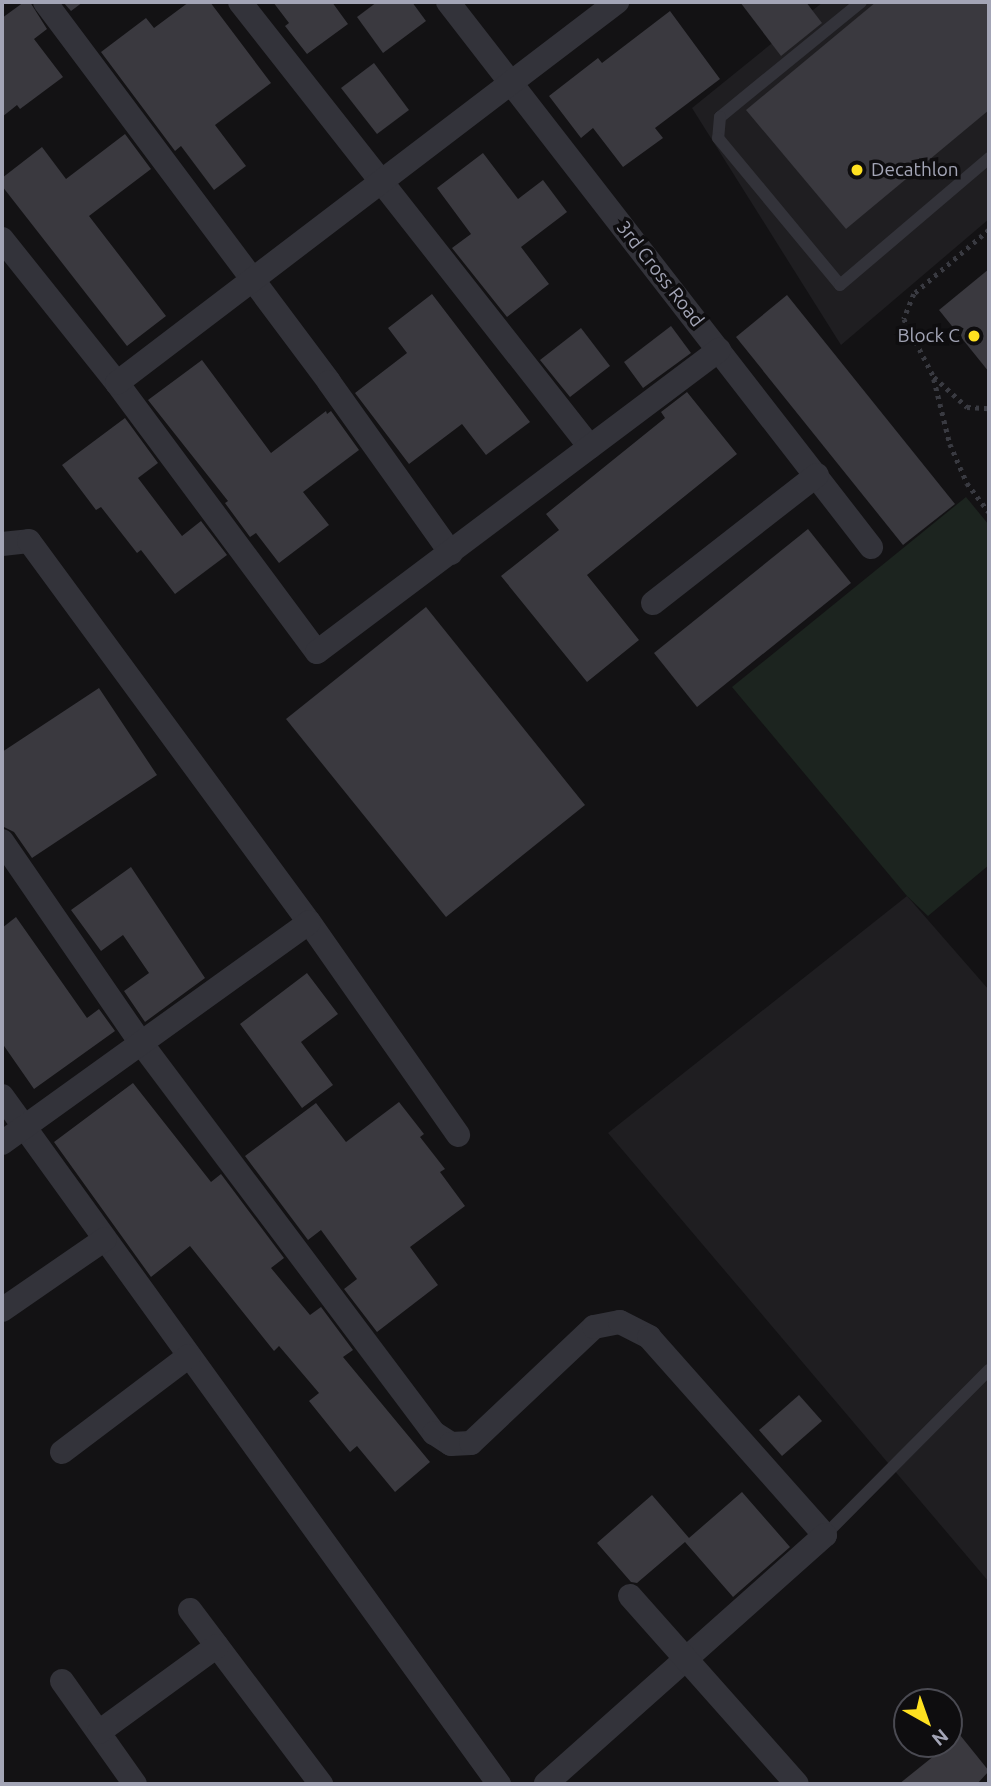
<!DOCTYPE html>
<style>
body{margin:0}
#map{position:relative;width:991px;height:1786px;overflow:hidden;background:#131214;font-family:Ubuntu,sans-serif}
div>[style]{position:absolute}
.built>*{inset:0;background:#1f1e21}
.green>*{inset:0;background:#1c241f}
.building>*{inset:0;background:#3a393f}
.path>*{height:4.5px;margin-top:-2.25px;transform-origin:0;background:repeating-linear-gradient(90deg,#393a41 0 3.5px,transparent 0 8.5px)}
.service>*{height:12px;margin:-6px;padding:0 6px;transform-origin:6px;border-radius:6px;background:#33333a}
.minor>*{height:24px;margin:-12px;padding:0 12px;transform-origin:12px;border-radius:12px;background:#33333a}
.dots>*{width:19px;height:19px;translate:-50% -50%;box-sizing:border-box;border:4px solid #0e0d0f;border-radius:50%}
span{translate:-50% -50%;white-space:nowrap;text-align:center;line-height:1.15;-webkit-text-stroke:7px #0e0d0f;paint-order:stroke}
.poi-label{font-size:19px;color:#a3a5b6}
.left{translate:0 -50%;text-align:left}
.right{translate:-100% -50%;text-align:right}
.street-label{font-size:19px;color:#a3a5b6}
.frame{position:absolute;inset:0;border:4px solid #a3a5b6;pointer-events:none}
.north{position:absolute;left:893px;top:1688px;width:70px;height:70px;box-sizing:border-box;background:#0e0d0f;border:2px solid #4a4a52;border-radius:50%;rotate:140deg;font-size:19px;font-weight:700;line-height:28px;text-align:center;color:#a3a5b6}
.north::after{content:'';display:block;margin:auto;width:24px;height:32px;background:#ffe120;clip-path:polygon(50% 0,100% 100%,50% 72%,0 100%)}
</style>
<div id="map">
<div class="built">
<i style="clip-path:polygon(823px 2px,989px 2px,989px 219px,841px 345px,692px 108px)"></i>
<i style="clip-path:polygon(907px 896px,989px 990px,989px 1582px,608px 1133px)"></i>
</div>
<div class="green">
<i style="clip-path:polygon(966px 497px,989px 525px,989px 865px,928px 916px,907px 896px,732px 687px)"></i>
</div>
<div class="building">
<i style="clip-path:polygon(24px 2px,30px 2px,47px 29px,34px 39px,63px 77px,20px 109px,17px 105px,2px 117px,2px 18px)"></i>
<i style="clip-path:polygon(63px 2px,83px 2px,71px 11px)"></i>
<i style="clip-path:polygon(189px 2px,210px 2px,271px 83px,215px 125px,246px 166px,214px 190px,181px 146px,175px 151px,101px 52px,146px 18px,154px 28px)"></i>
<i style="clip-path:polygon(273px 2px,332px 2px,348px 24px,307px 54px,285px 26px,289px 23px)"></i>
<i style="clip-path:polygon(377px 2px,412px 2px,426px 21px,383px 53px,357px 17px)"></i>
<i style="clip-path:polygon(740px 2px,806px 2px,822px 23px,781px 56px)"></i>
<i style="clip-path:polygon(876px 2px,989px 2px,989px 110px,846px 229px,746px 110px)"></i>
<i style="clip-path:polygon(670px 11px,720px 79px,655px 128px,663px 138px,623px 167px,593px 128px,581px 138px,549px 96px,598px 58px,602px 63px)"></i>
<i style="clip-path:polygon(374px 63px,409px 110px,377px 134px,341px 88px)"></i>
<i style="clip-path:polygon(125px 134px,151px 169px,89px 216px,166px 316px,127px 346px,2px 186px,2px 178px,42px 147px,66px 179px)"></i>
<i style="clip-path:polygon(483px 153px,518px 199px,543px 180px,567px 212px,521px 247px,549px 284px,507px 317px,452px 248px,471px 234px,437px 188px)"></i>
<i style="clip-path:polygon(989px 269px,989px 372px,939px 310px)"></i>
<i style="clip-path:polygon(432px 294px,530px 422px,486px 455px,462px 424px,409px 464px,355px 393px,407px 353px,388px 328px)"></i>
<i style="clip-path:polygon(787px 295px,955px 504px,903px 545px,736px 337px)"></i>
<i style="clip-path:polygon(671px 326px,691px 353px,643px 388px,624px 362px)"></i>
<i style="clip-path:polygon(581px 328px,610px 366px,570px 397px,540px 360px)"></i>
<i style="clip-path:polygon(202px 360px,271px 453px,326px 411px,327px 414px,331px 411px,359px 450px,303px 492px,329px 525px,279px 563px,256px 533px,250px 537px,225px 503px,228px 501px,148px 400px)"></i>
<i style="clip-path:polygon(687px 392px,737px 454px,587px 575px,639px 640px,587px 682px,501px 576px,559px 530px,546px 514px,665px 418px,661px 412px)"></i>
<i style="clip-path:polygon(125px 418px,158px 463px,138px 478px,182px 536px,201px 521px,227px 555px,175px 594px,141px 550px,137px 553px,101px 507px,96px 510px,62px 465px)"></i>
<i style="clip-path:polygon(808px 529px,851px 583px,697px 707px,654px 653px)"></i>
<i style="clip-path:polygon(426px 607px,585px 805px,446px 917px,286px 719px)"></i>
<i style="clip-path:polygon(99px 688px,157px 775px,32px 858px,14px 832px,2px 826px,2px 752px)"></i>
<i style="clip-path:polygon(131px 867px,205px 978px,145px 1022px,124px 991px,149px 973px,123px 935px,101px 951px,71px 910px)"></i>
<i style="clip-path:polygon(16px 917px,87px 1018px,99px 1009px,115px 1031px,34px 1089px,2px 1043px,2px 928px)"></i>
<i style="clip-path:polygon(307px 973px,338px 1014px,301px 1042px,333px 1085px,302px 1108px,240px 1024px)"></i>
<i style="clip-path:polygon(133px 1083px,211px 1182px,221px 1174px,284px 1258px,271px 1268px,310px 1315px,321px 1307px,353px 1350px,343px 1357px,430px 1462px,395px 1492px,357px 1446px,350px 1452px,309px 1401px,319px 1393px,279px 1346px,274px 1351px,190px 1246px,151px 1277px,54px 1142px)"></i>
<i style="clip-path:polygon(399px 1102px,424px 1134px,420px 1137px,445px 1169px,440px 1172px,465px 1206px,410px 1247px,438px 1285px,377px 1332px,344px 1289px,357px 1279px,321px 1230px,308px 1240px,245px 1156px,316px 1103px,346px 1142px)"></i>
<i style="clip-path:polygon(799px 1395px,822px 1421px,782px 1456px,759px 1430px)"></i>
<i style="clip-path:polygon(742px 1492px,790px 1547px,733px 1597px,685px 1542px,637px 1583px,631px 1582px,597px 1543px,652px 1495px,689px 1538px)"></i>
<i style="clip-path:polygon(960px 1735px,989px 1771px,977px 1784px,899px 1784px)"></i>
</div>
<div class="path">
<i style="left:989px;top:230px;width:99px;rotate:139.5deg"></i>
<i style="left:914px;top:294px;width:27px;rotate:112deg"></i>
<i style="left:904px;top:319px;width:65px;rotate:62.7deg"></i>
<i style="left:934px;top:377px;width:45px;rotate:42.3deg"></i>
<i style="left:967px;top:407px;width:22px;rotate:3deg"></i>
<i style="left:934px;top:379px;width:67px;rotate:76.2deg"></i>
<i style="left:950px;top:444px;width:43px;rotate:66.4deg"></i>
<i style="left:967px;top:483px;width:36px;rotate:53deg"></i>
</div>
<div class="service">
<i style="left:861px;top:2px;width:182px;rotate:140.8deg"></i>
<i style="left:720px;top:117px;width:21px;rotate:95deg"></i>
<i style="left:718px;top:138px;width:191px;rotate:50.3deg"></i>
<i style="left:840px;top:285px;width:196px;rotate:-40.4deg"></i>
<i style="left:825px;top:1535px;width:233px;rotate:-45.2deg"></i>
</div>
<div class="minor">
<i style="left:45px;top:2px;width:474px;rotate:53.2deg"></i>
<i style="left:329px;top:382px;width:210px;rotate:54.5deg"></i>
<i style="left:240px;top:2px;width:566px;rotate:51.81deg"></i>
<i style="left:448px;top:2px;width:690px;rotate:52.18deg"></i>
<i style="left:2px;top:239px;width:184px;rotate:51.4deg"></i>
<i style="left:117px;top:383px;width:335px;rotate:53.4deg"></i>
<i style="left:317px;top:652px;width:503px;rotate:-36.92deg"></i>
<i style="left:117px;top:383px;width:629px;rotate:-37.31deg"></i>
<i style="left:2px;top:544px;width:27px;rotate:-6deg"></i>
<i style="left:29px;top:541px;width:473px;rotate:53.7deg"></i>
<i style="left:309px;top:922px;width:260px;rotate:55deg"></i>
<i style="left:653px;top:603px;width:208px;rotate:-38deg"></i>
<i style="left:2px;top:841px;width:245px;rotate:55.5deg"></i>
<i style="left:141px;top:1043px;width:488px;rotate:53.1deg"></i>
<i style="left:434px;top:1433px;width:20px;rotate:33deg"></i>
<i style="left:451px;top:1444px;width:20px;rotate:-3deg"></i>
<i style="left:471px;top:1443px;width:169px;rotate:-43.3deg"></i>
<i style="left:594px;top:1327px;width:26px;rotate:-11deg"></i>
<i style="left:620px;top:1322px;width:33px;rotate:27deg"></i>
<i style="left:649px;top:1337px;width:265px;rotate:48.4deg"></i>
<i style="left:825px;top:1535px;width:374px;rotate:138.3deg"></i>
<i style="left:2px;top:1096px;width:849px;rotate:54.16deg"></i>
<i style="left:2px;top:1143px;width:378px;rotate:-35.7deg"></i>
<i style="left:2px;top:1310px;width:125px;rotate:-34.6deg"></i>
<i style="left:62px;top:1452px;width:159px;rotate:-37.1deg"></i>
<i style="left:630px;top:1596px;width:251px;rotate:48.4deg"></i>
<i style="left:190px;top:1610px;width:218px;rotate:53deg"></i>
<i style="left:62px;top:1681px;width:126px;rotate:54.7deg"></i>
<i style="left:99px;top:1732px;width:146px;rotate:-36.1deg"></i>
</div>
<div class="dots">
<i style="left:857px;top:170px;background:#ffe120"></i>
<i style="left:974px;top:336px;background:#ffe120"></i>
</div>
<div class="poi-label">
<span class="left" style="left:871px;top:170px">Decathlon</span>
<span class="right" style="left:960px;top:336px">Block C</span>
</div>
<div class="street-label">
<span style="left:660px;top:274px;rotate:52deg">3rd Cross Road</span>
</div>
<div class="frame"></div>
<div class="north">N</div>
</div>
